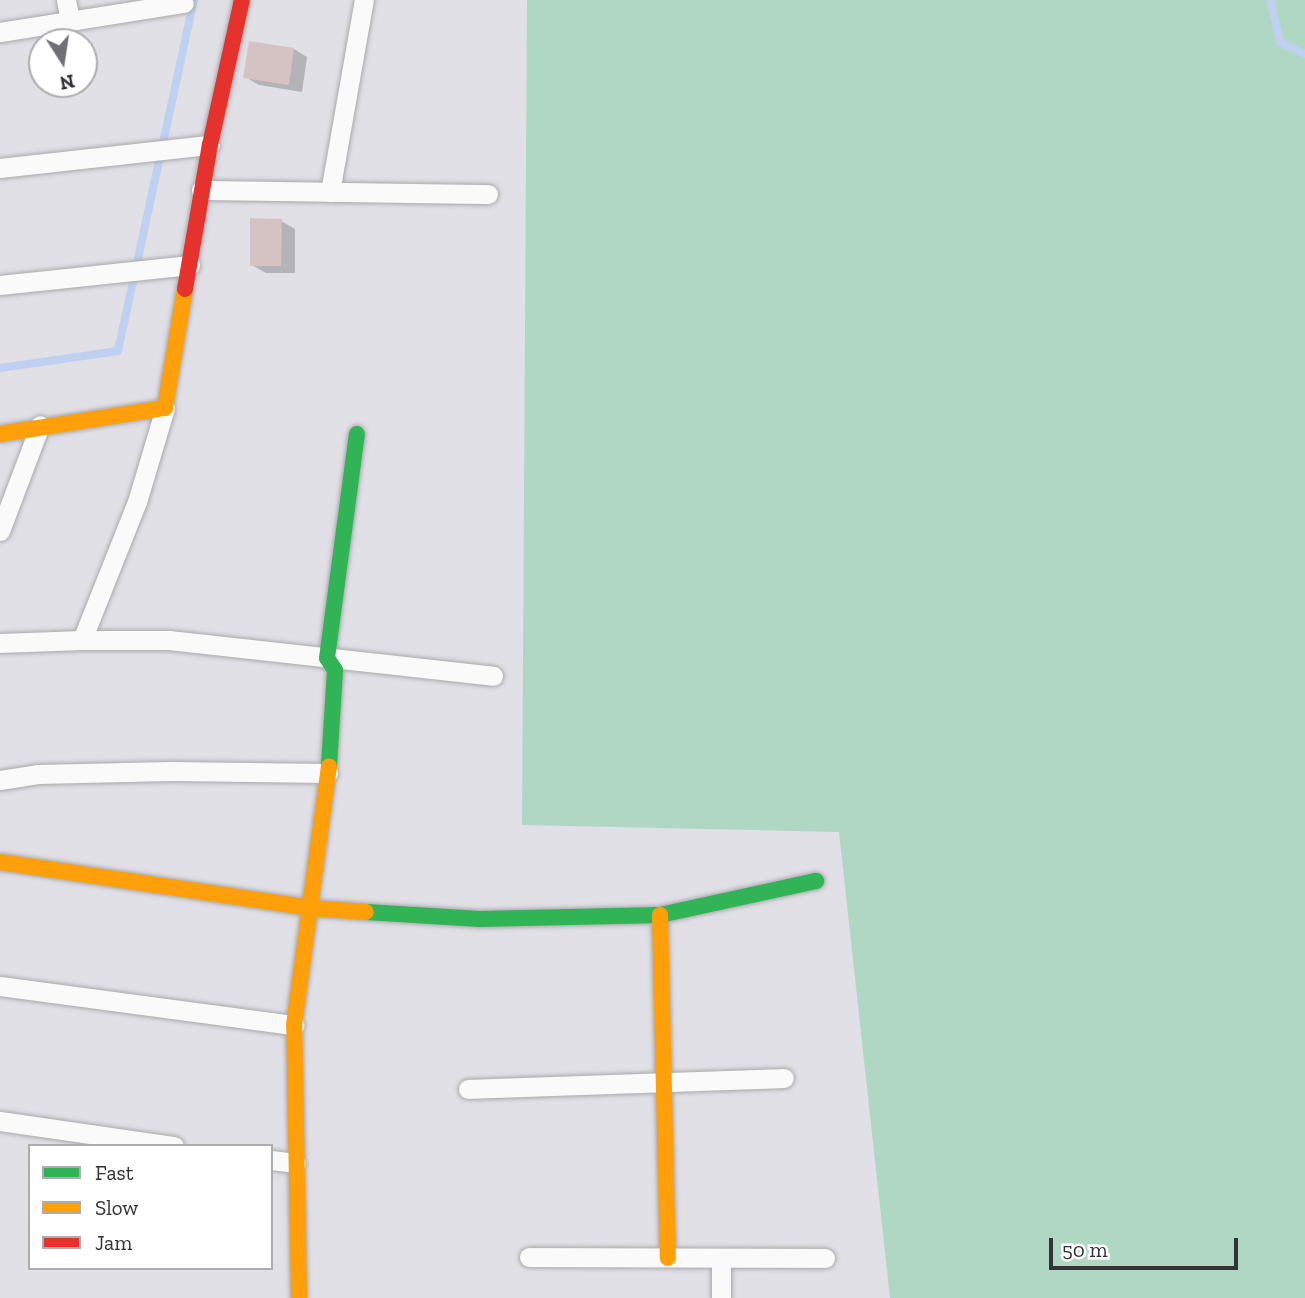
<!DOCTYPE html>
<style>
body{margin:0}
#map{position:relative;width:1305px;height:1298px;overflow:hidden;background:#e0e0e6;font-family:"Zilla Slab",serif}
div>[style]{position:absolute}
.green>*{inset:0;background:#b0d7c3}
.shadow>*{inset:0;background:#0003}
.stream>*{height:8px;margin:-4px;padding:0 4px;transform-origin:4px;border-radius:4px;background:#bfd0f0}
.building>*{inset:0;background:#d4c3c2}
.roads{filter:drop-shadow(0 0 2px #aaaaad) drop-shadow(0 0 2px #aaaaad)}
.street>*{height:19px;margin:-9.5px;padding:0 9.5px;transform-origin:9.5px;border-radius:9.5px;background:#fafafb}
.fast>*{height:16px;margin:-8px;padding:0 8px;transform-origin:8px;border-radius:8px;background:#30b455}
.slow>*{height:16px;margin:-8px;padding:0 8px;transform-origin:8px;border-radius:8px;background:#ff9f0a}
.jam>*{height:16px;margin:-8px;padding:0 8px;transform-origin:8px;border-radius:8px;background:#e5322d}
span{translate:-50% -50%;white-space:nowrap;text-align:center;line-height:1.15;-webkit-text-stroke:7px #fff;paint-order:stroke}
.legend{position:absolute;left:28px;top:1144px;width:245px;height:126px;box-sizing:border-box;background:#fff;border:2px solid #adadaf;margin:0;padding:9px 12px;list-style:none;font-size:21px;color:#333236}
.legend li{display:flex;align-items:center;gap:14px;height:35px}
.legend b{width:35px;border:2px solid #adadaf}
.north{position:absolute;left:28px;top:28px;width:70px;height:70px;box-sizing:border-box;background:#fff;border:2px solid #adadaf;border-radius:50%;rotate:168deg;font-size:19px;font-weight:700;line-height:28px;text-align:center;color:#333236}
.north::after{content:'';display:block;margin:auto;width:24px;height:32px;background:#706f74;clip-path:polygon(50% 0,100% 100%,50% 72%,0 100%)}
.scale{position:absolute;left:1049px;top:1238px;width:189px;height:32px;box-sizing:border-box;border:4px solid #333236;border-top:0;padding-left:9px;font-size:21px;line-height:24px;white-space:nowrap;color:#333236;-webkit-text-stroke:5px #fff;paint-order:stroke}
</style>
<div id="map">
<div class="green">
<i style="clip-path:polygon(527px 0,1305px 0,1305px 1298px,890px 1298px,839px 832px,522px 825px)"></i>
</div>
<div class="shadow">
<i style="clip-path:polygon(294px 49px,307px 57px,302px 92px,259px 85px,245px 77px)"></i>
<i style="clip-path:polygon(281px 221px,295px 229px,295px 273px,266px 273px,252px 265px)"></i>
</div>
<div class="stream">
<i style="left:1270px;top:0;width:43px;rotate:76.6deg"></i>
<i style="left:1280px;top:42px;width:28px;rotate:26deg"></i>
<i style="left:0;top:368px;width:119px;rotate:-8.2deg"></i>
<i style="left:118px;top:351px;width:359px;rotate:-77.8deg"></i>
</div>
<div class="building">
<i style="clip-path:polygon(249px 41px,294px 48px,289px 85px,243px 78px)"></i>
<i style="clip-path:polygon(250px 218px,282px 219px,281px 266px,250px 266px)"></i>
</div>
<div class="roads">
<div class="street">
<i style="left:66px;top:0;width:21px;rotate:79deg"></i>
<i style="left:0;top:32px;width:186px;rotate:-9deg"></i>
<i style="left:0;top:168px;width:211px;rotate:-6.3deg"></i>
<i style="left:201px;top:190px;width:287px;rotate:0.8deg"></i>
<i style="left:330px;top:192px;width:195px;rotate:-80deg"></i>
<i style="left:0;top:285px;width:191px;rotate:-6deg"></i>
<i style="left:0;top:531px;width:113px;rotate:-69.3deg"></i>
<i style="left:82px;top:640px;width:87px"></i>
<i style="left:169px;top:640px;width:326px;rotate:6.3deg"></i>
<i style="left:0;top:643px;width:82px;rotate:-2.1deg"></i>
<i style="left:82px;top:640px;width:149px;rotate:-68.3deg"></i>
<i style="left:137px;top:502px;width:98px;rotate:-73.4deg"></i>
<i style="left:0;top:780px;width:38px;rotate:-9deg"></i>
<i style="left:38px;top:774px;width:132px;rotate:-1.3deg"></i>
<i style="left:170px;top:771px;width:158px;rotate:0.7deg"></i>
<i style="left:0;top:986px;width:297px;rotate:7.6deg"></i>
<i style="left:468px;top:1089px;width:316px;rotate:-2deg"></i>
<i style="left:0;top:1121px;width:176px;rotate:8.2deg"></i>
<i style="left:271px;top:1160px;width:25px;rotate:7deg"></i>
<i style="left:529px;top:1257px;width:296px;rotate:0.2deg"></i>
<i style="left:721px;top:1298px;width:40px;rotate:-90deg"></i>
</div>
<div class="fast">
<i style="left:329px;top:766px;width:96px;rotate:-86.4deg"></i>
<i style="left:335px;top:670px;width:14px;rotate:-124deg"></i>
<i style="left:327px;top:658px;width:226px;rotate:-82.4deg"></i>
<i style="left:366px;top:912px;width:114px;rotate:3.5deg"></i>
<i style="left:480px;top:919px;width:180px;rotate:-1.3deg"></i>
<i style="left:660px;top:915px;width:160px;rotate:-12.3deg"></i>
</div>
<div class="slow">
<i style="left:0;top:434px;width:167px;rotate:-9deg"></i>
<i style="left:165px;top:408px;width:121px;rotate:-80.5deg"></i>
<i style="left:0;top:862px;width:313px;rotate:8.4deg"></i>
<i style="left:310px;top:908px;width:56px;rotate:4.1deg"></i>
<i style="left:660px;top:915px;width:343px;rotate:88.7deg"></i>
<i style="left:299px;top:1298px;width:273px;rotate:-91deg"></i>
<i style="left:294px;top:1025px;width:261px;rotate:-82.3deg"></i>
</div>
<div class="jam">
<i style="left:185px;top:289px;width:146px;rotate:-80.2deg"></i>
<i style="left:210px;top:145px;width:148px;rotate:-77.6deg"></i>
</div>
</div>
<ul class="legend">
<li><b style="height:9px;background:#30b455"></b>Fast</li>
<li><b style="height:9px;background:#ff9f0a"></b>Slow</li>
<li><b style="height:9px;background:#e5322d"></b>Jam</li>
</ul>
<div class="north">N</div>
<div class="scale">50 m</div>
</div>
